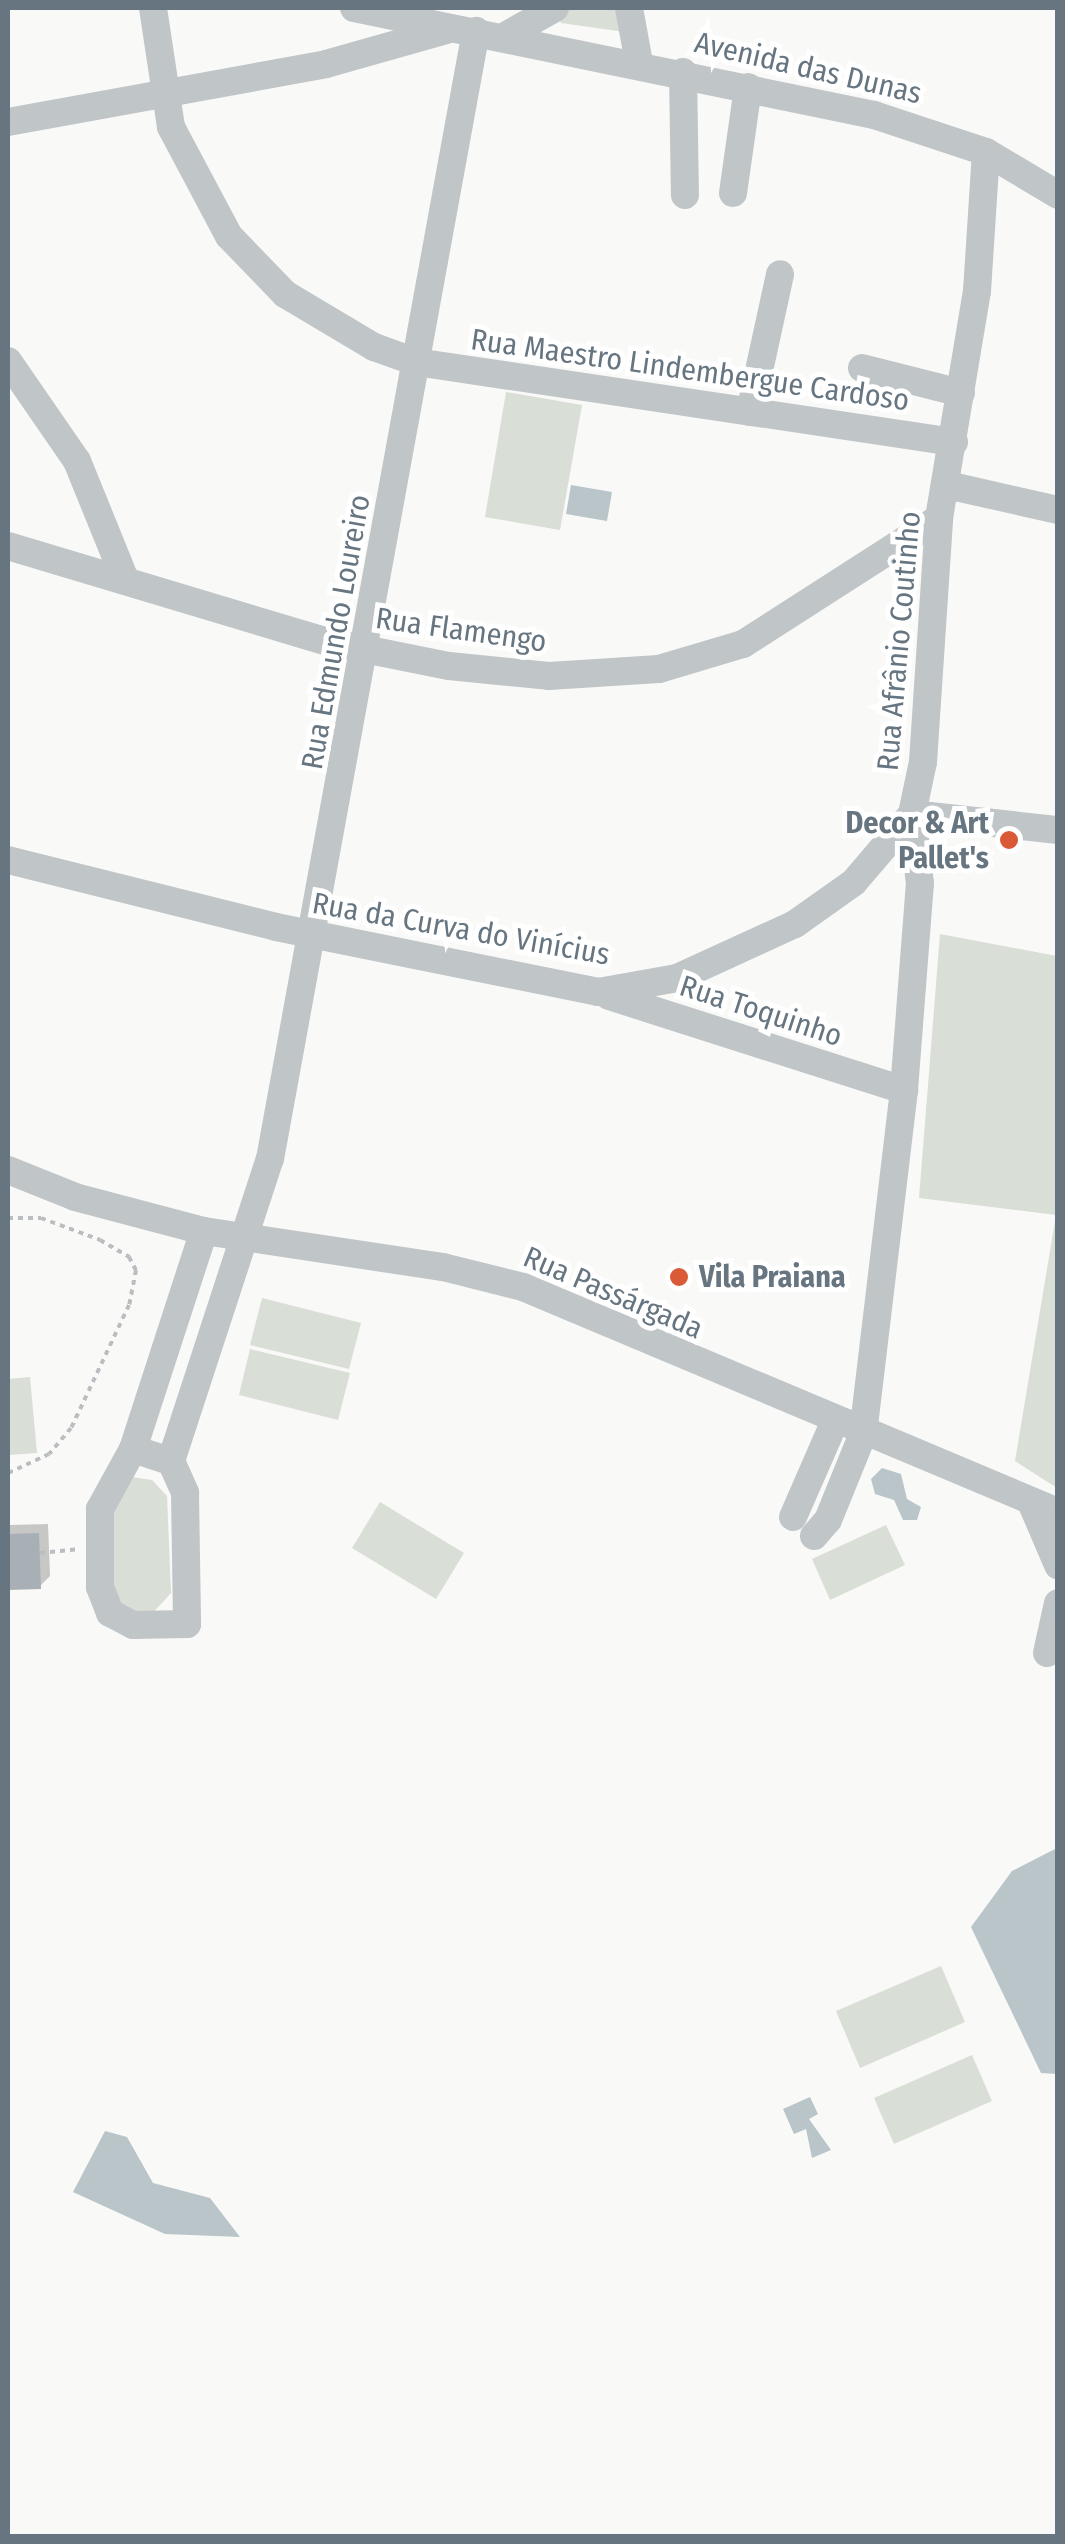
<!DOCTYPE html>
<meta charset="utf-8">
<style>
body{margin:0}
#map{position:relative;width:1065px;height:2544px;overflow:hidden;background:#f9f9f7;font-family:"Fira Sans Condensed",sans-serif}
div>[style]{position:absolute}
.green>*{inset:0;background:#d9ded6}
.water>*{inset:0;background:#b9c5c9}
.shadow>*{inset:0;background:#0003}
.building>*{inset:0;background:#a8b0b6}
.path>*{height:4px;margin-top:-2px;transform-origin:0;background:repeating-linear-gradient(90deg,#bbbec0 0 5px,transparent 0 10px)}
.minor>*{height:28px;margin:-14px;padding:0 14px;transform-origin:14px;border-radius:14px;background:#c0c5c8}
.dots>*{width:28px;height:28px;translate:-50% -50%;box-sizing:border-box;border:5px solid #fff;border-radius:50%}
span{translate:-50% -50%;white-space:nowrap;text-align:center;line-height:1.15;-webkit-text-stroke:10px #fff;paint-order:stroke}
.street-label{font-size:30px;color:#667580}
.poi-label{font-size:30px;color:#667580;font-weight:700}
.right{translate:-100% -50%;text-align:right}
.left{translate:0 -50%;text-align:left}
.frame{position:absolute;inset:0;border:10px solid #667580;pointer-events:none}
</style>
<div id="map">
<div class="green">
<i style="clip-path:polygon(572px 8px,619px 8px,625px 32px,561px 23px,559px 16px)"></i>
<i style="clip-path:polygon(506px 392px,582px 405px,560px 530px,485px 517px)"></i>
<i style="clip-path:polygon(940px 934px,1057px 956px,1057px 1488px,1015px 1461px,1056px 1215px,919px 1198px)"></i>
<i style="clip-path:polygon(262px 1298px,361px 1323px,349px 1369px,250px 1345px)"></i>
<i style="clip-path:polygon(250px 1349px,350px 1373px,338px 1420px,239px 1395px)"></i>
<i style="clip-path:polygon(30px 1377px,37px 1453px,8px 1455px,8px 1379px)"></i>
<i style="clip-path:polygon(132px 1477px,152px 1480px,167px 1496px,171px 1593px,150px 1616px,114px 1612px,109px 1490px)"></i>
<i style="clip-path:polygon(380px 1502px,464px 1553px,436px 1599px,352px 1548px)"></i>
<i style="clip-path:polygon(886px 1525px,905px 1565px,830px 1600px,812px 1559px)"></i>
<i style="clip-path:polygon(941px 1966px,965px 2022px,860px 2068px,836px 2011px)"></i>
<i style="clip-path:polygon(972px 2055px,992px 2101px,894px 2144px,874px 2098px)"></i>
</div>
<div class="water">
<i style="clip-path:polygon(571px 485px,612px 492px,607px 521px,566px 514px)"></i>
<i style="clip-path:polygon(882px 1468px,901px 1474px,907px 1499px,921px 1507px,917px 1520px,903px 1520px,894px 1500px,875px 1494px,871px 1479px)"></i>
<i style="clip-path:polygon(1057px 1848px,1058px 2074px,1057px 2074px,1041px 2073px,971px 1927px,1012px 1871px)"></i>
<i style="clip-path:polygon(810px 2097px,818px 2114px,809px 2119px,831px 2150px,812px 2158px,806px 2129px,794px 2134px,783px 2109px)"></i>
<i style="clip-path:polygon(105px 2131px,127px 2137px,153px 2183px,210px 2198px,240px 2237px,165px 2234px,73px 2192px)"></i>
</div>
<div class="shadow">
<i style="clip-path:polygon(48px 1524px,50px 1576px,40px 1586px,8px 1587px,8px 1525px)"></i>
</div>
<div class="building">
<i style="clip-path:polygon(39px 1533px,41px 1589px,8px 1590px,8px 1534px)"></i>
</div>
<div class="path">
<i style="left:8px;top:1218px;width:33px"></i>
<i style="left:41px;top:1218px;width:63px;rotate:20.4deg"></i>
<i style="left:100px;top:1240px;width:34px;rotate:30deg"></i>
<i style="left:129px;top:1257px;width:15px;rotate:62deg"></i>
<i style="left:136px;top:1270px;width:36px;rotate:101deg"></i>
<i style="left:129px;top:1305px;width:136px;rotate:115.2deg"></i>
<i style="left:71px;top:1428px;width:34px;rotate:130deg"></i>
<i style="left:49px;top:1454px;width:45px;rotate:155.1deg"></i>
<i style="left:40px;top:1553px;width:40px;rotate:-5.7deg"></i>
</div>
<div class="minor">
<i style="left:153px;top:8px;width:120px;rotate:81.4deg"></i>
<i style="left:171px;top:127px;width:123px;rotate:62deg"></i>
<i style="left:229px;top:236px;width:81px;rotate:46deg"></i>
<i style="left:285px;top:294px;width:104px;rotate:30.8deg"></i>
<i style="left:374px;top:347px;width:45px;rotate:19.7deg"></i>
<i style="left:416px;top:362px;width:544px;rotate:8.46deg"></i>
<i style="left:354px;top:8px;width:531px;rotate:11.63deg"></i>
<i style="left:874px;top:115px;width:118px;rotate:18.3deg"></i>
<i style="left:986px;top:152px;width:84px;rotate:30.8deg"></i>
<i style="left:629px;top:8px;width:56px;rotate:79.7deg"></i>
<i style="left:507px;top:35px;width:55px;rotate:-29.4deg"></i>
<i style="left:683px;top:72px;width:123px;rotate:89.1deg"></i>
<i style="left:8px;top:122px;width:323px;rotate:-10.3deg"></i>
<i style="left:326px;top:64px;width:125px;rotate:-15.8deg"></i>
<i style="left:733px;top:193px;width:107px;rotate:-81.9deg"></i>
<i style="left:8px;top:361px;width:121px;rotate:55.4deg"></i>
<i style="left:77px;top:461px;width:127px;rotate:67.9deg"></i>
<i style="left:862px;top:368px;width:102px;rotate:14.2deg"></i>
<i style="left:750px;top:412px;width:141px;rotate:-77.7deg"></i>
<i style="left:947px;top:485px;width:114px;rotate:12.7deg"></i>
<i style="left:8px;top:546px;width:335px;rotate:16.7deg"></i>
<i style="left:329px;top:642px;width:122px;rotate:11.3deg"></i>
<i style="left:449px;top:666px;width:100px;rotate:5.7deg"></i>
<i style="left:549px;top:676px;width:110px;rotate:-3.6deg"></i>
<i style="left:659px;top:669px;width:88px;rotate:-16.6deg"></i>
<i style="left:743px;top:644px;width:233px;rotate:-32.7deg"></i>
<i style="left:912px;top:814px;width:147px;rotate:6.3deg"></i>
<i style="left:8px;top:860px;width:276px;rotate:14deg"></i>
<i style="left:276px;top:927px;width:328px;rotate:11.4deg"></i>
<i style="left:598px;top:992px;width:80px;rotate:-10deg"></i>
<i style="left:677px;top:978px;width:130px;rotate:-24.6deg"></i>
<i style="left:795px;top:924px;width:72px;rotate:-35.4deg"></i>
<i style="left:854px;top:882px;width:89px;rotate:-49.5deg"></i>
<i style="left:609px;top:996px;width:310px;rotate:17.7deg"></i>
<i style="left:8px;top:1170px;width:72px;rotate:21.9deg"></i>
<i style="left:75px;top:1197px;width:133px;rotate:14.8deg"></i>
<i style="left:204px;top:1231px;width:242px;rotate:8.6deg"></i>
<i style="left:443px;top:1267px;width:82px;rotate:14deg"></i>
<i style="left:523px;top:1287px;width:580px;rotate:22.81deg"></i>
<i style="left:133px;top:1449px;width:40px;rotate:18deg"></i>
<i style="left:171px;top:1461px;width:35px;rotate:66deg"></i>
<i style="left:185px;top:1493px;width:131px;rotate:89.1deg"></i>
<i style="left:187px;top:1624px;width:54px;rotate:178.9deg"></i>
<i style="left:133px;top:1625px;width:26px;rotate:-152deg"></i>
<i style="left:110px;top:1613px;width:28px;rotate:-111deg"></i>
<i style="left:100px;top:1587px;width:78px;rotate:-90deg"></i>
<i style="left:100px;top:1509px;width:68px;rotate:-61.2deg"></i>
<i style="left:133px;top:1449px;width:229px;rotate:-72deg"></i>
<i style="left:171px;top:1461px;width:318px;rotate:-71.9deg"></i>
<i style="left:270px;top:1159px;width:1147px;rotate:-79.65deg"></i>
<i style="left:1031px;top:1502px;width:69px;rotate:66.8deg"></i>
<i style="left:793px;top:1517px;width:103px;rotate:-66.4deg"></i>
<i style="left:814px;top:1536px;width:21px;rotate:-49deg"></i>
<i style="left:828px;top:1520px;width:93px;rotate:-67.9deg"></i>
<i style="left:863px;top:1434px;width:346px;rotate:-83.2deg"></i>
<i style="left:904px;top:1090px;width:207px;rotate:-85.6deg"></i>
<i style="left:920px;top:884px;width:70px;rotate:-96.5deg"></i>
<i style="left:912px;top:814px;width:53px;rotate:-78.1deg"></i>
<i style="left:923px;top:762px;width:245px;rotate:-86.2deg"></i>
<i style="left:939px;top:518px;width:230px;rotate:-80.5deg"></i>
<i style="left:977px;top:291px;width:139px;rotate:-86.3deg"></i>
<i style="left:1047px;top:1653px;width:51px;rotate:-77.6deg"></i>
</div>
<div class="dots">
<i style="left:1009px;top:840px;background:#da5936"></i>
<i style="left:679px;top:1277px;background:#da5936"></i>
</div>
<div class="street-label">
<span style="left:808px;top:68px;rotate:13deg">Avenida das Dunas</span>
<span style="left:690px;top:370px;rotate:8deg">Rua Maestro Lindembergue Cardoso</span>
<span style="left:461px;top:630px;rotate:8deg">Rua Flamengo</span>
<span style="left:336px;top:632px;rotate:-80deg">Rua Edmundo Loureiro</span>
<span style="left:899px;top:641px;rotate:-85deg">Rua Afrânio Coutinho</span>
<span style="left:461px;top:929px;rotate:10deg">Rua da Curva do Vinícius</span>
<span style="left:761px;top:1011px;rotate:18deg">Rua Toquinho</span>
<span style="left:613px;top:1293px;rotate:23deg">Rua Passárgada</span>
</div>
<div class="poi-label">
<span class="right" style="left:989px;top:840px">Decor &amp; Art<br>Pallet's</span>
<span class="left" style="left:699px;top:1277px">Vila Praiana</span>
</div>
<div class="frame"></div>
</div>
